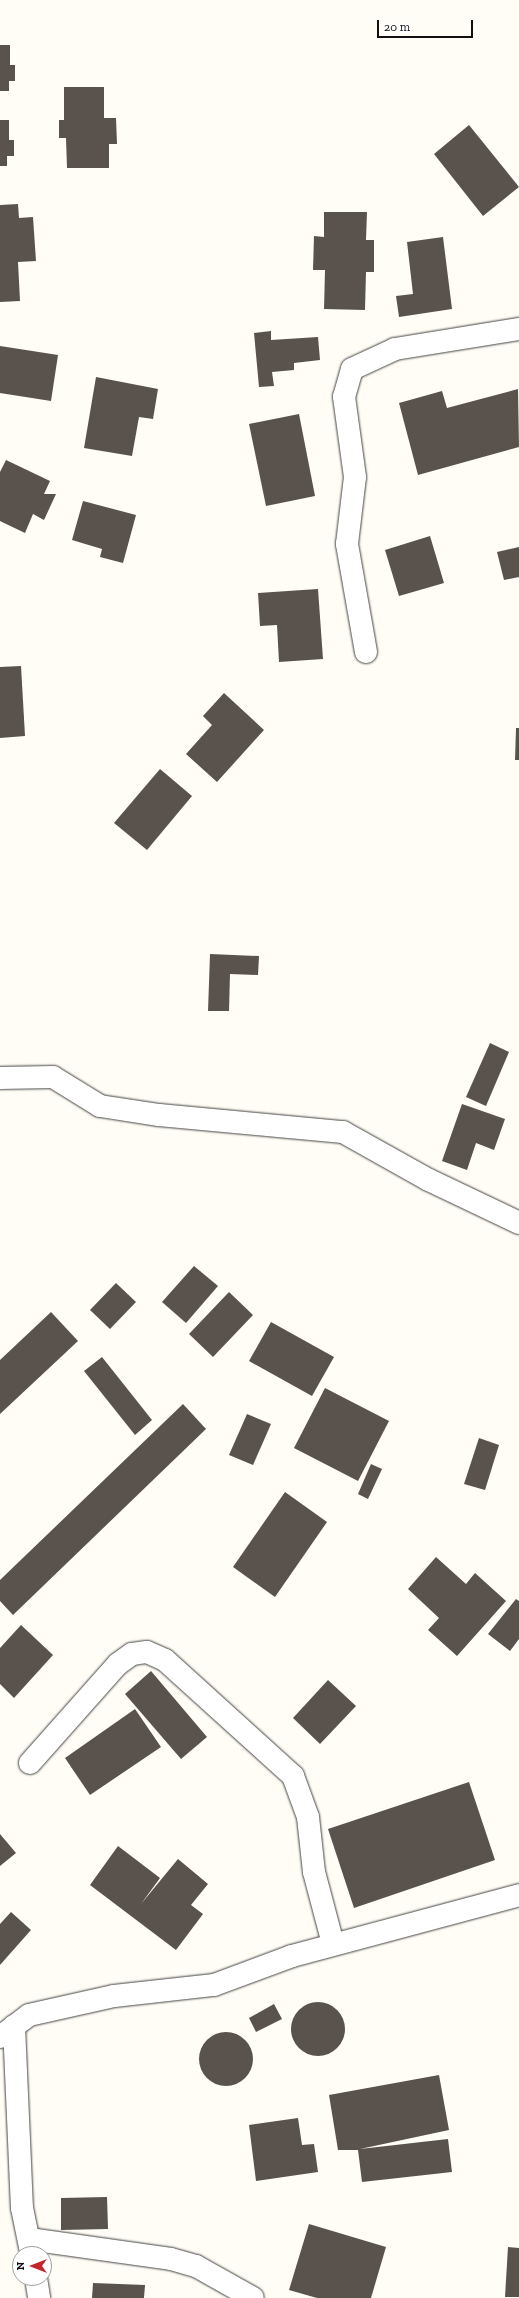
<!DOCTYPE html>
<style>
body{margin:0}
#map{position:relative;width:519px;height:2298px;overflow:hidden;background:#fffdf5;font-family:"Zilla Slab",serif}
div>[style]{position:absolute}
.building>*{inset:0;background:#5a524d}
.round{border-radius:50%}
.roads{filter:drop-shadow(0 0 1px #444) drop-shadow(0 0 1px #444)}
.street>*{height:22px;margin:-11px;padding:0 11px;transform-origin:11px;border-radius:11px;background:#fff}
span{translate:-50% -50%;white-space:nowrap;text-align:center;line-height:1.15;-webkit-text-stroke:4px #fff;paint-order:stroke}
.north{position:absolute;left:12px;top:2246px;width:40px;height:40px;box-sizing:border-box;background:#fff;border:1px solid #a0a0a0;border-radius:50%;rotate:270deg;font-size:11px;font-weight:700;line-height:16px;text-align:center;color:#111}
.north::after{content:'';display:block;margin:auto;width:14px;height:18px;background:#c4262e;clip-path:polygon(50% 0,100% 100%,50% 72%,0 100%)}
.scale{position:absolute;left:377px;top:20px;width:96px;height:18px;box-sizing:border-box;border:2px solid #111;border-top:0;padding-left:5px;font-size:12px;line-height:14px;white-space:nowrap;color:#111;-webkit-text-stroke:3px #fff;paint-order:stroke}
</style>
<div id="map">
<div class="building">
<i style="clip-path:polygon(0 45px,10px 45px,10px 65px,15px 65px,15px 81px,9px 81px,9px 91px,0 91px)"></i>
<i style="clip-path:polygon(64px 87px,104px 87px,104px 118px,116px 118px,117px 144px,109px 144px,109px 168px,67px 168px,66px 138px,59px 138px,59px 120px,64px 120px)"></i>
<i style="clip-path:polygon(0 120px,9px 120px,9px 140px,14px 140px,14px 156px,7px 156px,7px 166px,0 166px)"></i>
<i style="clip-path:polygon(469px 125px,519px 187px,483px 216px,434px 154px)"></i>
<i style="clip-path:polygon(18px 204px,19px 218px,33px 217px,36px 261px,18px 262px,20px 301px,0 302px,0 205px)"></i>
<i style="clip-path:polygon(324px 212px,367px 212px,366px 240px,374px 240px,374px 272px,366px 272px,365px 310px,324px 309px,325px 270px,313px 270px,314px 236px,324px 237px)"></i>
<i style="clip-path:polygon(443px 237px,452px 309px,399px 317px,396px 296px,413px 294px,407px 242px)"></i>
<i style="clip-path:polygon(271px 331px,271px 340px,318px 337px,320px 360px,294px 363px,294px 370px,272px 372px,274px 386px,259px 387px,254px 333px)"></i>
<i style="clip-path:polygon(0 346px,58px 355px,51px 401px,0 393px)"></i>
<i style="clip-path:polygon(96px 377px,158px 389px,153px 419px,139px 417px,132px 456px,84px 448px)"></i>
<i style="clip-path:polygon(518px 389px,519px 447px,418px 475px,399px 403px,442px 391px,447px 408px)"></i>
<i style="clip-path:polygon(299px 414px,315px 496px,266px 506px,249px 424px)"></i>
<i style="clip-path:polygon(6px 460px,50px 481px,44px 494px,56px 494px,44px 520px,33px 514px,25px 533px,0 521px,0 472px)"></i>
<i style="clip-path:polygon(83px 501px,136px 515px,123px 563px,100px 557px,102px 549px,72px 540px)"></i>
<i style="clip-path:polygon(430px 536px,444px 583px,399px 596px,385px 550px)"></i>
<i style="clip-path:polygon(519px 547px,519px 577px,504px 580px,497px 552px)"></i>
<i style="clip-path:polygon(318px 589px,323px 659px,279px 662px,277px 625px,260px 626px,258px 593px)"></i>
<i style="clip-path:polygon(21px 666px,25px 736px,0 738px,0 667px)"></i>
<i style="clip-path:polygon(224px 693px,264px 730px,217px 782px,186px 754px,212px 725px,203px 716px)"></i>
<i style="clip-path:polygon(516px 728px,519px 728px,519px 760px,515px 760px)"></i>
<i style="clip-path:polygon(160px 769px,192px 796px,147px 850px,114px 823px)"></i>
<i style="clip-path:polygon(210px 954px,259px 956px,258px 975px,230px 974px,229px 1011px,208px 1011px)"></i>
<i style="clip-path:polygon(490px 1043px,509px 1052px,486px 1106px,466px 1097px)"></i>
<i style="clip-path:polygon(462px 1104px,505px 1119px,494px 1150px,476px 1143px,467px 1170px,442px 1161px)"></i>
<i style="clip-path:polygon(194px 1266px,218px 1286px,186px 1323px,162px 1302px)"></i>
<i style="clip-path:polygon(116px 1283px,136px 1302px,110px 1329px,90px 1310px)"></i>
<i style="clip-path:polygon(229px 1292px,253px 1315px,213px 1357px,189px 1334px)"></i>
<i style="clip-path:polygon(51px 1312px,78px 1341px,0 1414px,0 1360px)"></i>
<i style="clip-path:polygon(271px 1322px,334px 1357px,312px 1396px,249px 1361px)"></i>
<i style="clip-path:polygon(102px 1357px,152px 1420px,135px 1435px,84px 1371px)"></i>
<i style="clip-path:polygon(325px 1388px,389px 1421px,358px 1481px,294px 1448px)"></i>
<i style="clip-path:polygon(183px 1404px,206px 1429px,13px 1615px,0 1601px,0 1580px)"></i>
<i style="clip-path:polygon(247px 1414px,271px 1424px,253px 1465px,229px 1455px)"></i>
<i style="clip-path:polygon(479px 1438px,499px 1445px,485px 1490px,464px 1484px)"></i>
<i style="clip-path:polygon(371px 1464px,382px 1469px,368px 1499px,358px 1494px)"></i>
<i style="clip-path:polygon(285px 1492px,327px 1522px,275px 1597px,233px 1567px)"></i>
<i style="clip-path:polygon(436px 1557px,466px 1584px,475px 1573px,506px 1601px,457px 1656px,428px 1630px,439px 1618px,408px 1589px)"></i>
<i style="clip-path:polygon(516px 1599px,519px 1601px,519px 1639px,510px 1651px,488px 1634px)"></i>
<i style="clip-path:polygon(21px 1625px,53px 1655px,14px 1698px,0 1684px,0 1648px)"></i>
<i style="clip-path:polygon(151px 1671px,207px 1737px,181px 1759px,125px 1694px)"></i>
<i style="clip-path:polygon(328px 1680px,356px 1706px,320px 1744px,293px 1718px)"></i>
<i style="clip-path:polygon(135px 1709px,161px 1747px,90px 1795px,65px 1758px)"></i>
<i style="clip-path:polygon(469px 1782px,495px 1860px,354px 1908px,328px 1829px)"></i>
<i style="clip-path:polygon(0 1834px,16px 1853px,0 1866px)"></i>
<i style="clip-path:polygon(118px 1846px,160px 1878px,141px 1904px,178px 1859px,208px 1884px,191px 1905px,203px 1914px,176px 1950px,90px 1885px)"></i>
<i style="clip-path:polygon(11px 1912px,31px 1930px,0 1965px,0 1924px)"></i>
<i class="round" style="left:291px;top:2002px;width:54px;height:54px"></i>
<i style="clip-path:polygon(274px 2004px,282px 2019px,256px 2032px,249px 2018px)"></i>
<i class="round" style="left:199px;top:2032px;width:54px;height:54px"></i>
<i style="clip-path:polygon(439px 2075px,449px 2130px,360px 2149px,448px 2139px,452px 2172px,362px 2182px,358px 2150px,338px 2150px,329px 2095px)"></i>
<i style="clip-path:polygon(298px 2118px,302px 2145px,314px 2144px,318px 2172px,256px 2181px,249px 2125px)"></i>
<i style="clip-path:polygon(107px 2197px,108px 2229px,61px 2230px,61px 2198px)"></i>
<i style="clip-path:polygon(309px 2224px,386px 2247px,371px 2298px,317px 2298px,289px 2290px)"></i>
<i style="clip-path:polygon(508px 2247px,519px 2248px,519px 2297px,505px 2297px)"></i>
<i style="clip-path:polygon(93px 2283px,145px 2285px,144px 2298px,92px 2298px)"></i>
</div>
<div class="roads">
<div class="street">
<i style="left:366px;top:652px;width:110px;rotate:-100deg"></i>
<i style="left:347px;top:544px;width:67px;rotate:-83.2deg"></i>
<i style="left:355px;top:477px;width:81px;rotate:-97.8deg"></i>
<i style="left:344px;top:397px;width:29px;rotate:-74deg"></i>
<i style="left:352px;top:369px;width:47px;rotate:-24.9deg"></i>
<i style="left:395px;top:349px;width:126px;rotate:-9.2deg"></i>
<i style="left:0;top:1078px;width:53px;rotate:-1.1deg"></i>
<i style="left:53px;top:1077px;width:55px;rotate:31.7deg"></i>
<i style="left:100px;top:1106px;width:60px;rotate:8.7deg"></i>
<i style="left:159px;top:1115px;width:185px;rotate:5.3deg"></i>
<i style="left:343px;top:1132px;width:98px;rotate:29.2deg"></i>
<i style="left:429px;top:1180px;width:100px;rotate:25.5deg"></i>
<i style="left:30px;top:1763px;width:132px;rotate:-48.4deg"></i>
<i style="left:118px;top:1664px;width:17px;rotate:-36deg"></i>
<i style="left:132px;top:1654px;width:15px;rotate:-8deg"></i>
<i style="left:147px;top:1652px;width:20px;rotate:24deg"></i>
<i style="left:165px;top:1660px;width:173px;rotate:42.2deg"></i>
<i style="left:293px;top:1776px;width:44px;rotate:69.9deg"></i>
<i style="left:308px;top:1817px;width:55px;rotate:83.8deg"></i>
<i style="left:314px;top:1872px;width:74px;rotate:75.2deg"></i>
<i style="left:14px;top:2026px;width:182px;rotate:87.5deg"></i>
<i style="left:22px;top:2208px;width:45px;rotate:78.4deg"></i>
<i style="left:0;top:2037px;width:36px;rotate:-37deg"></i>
<i style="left:29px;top:2015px;width:87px;rotate:-12.6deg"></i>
<i style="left:114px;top:1996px;width:101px;rotate:-6.3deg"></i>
<i style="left:214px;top:1985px;width:83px;rotate:-20.4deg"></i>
<i style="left:292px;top:1956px;width:235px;rotate:-15deg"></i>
<i style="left:29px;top:2239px;width:143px;rotate:8deg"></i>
<i style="left:171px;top:2259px;width:26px;rotate:16deg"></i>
<i style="left:196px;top:2266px;width:65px;rotate:29.3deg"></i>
<i style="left:36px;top:2278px;width:20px;rotate:81deg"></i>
</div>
</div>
<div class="north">N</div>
<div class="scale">20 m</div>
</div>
